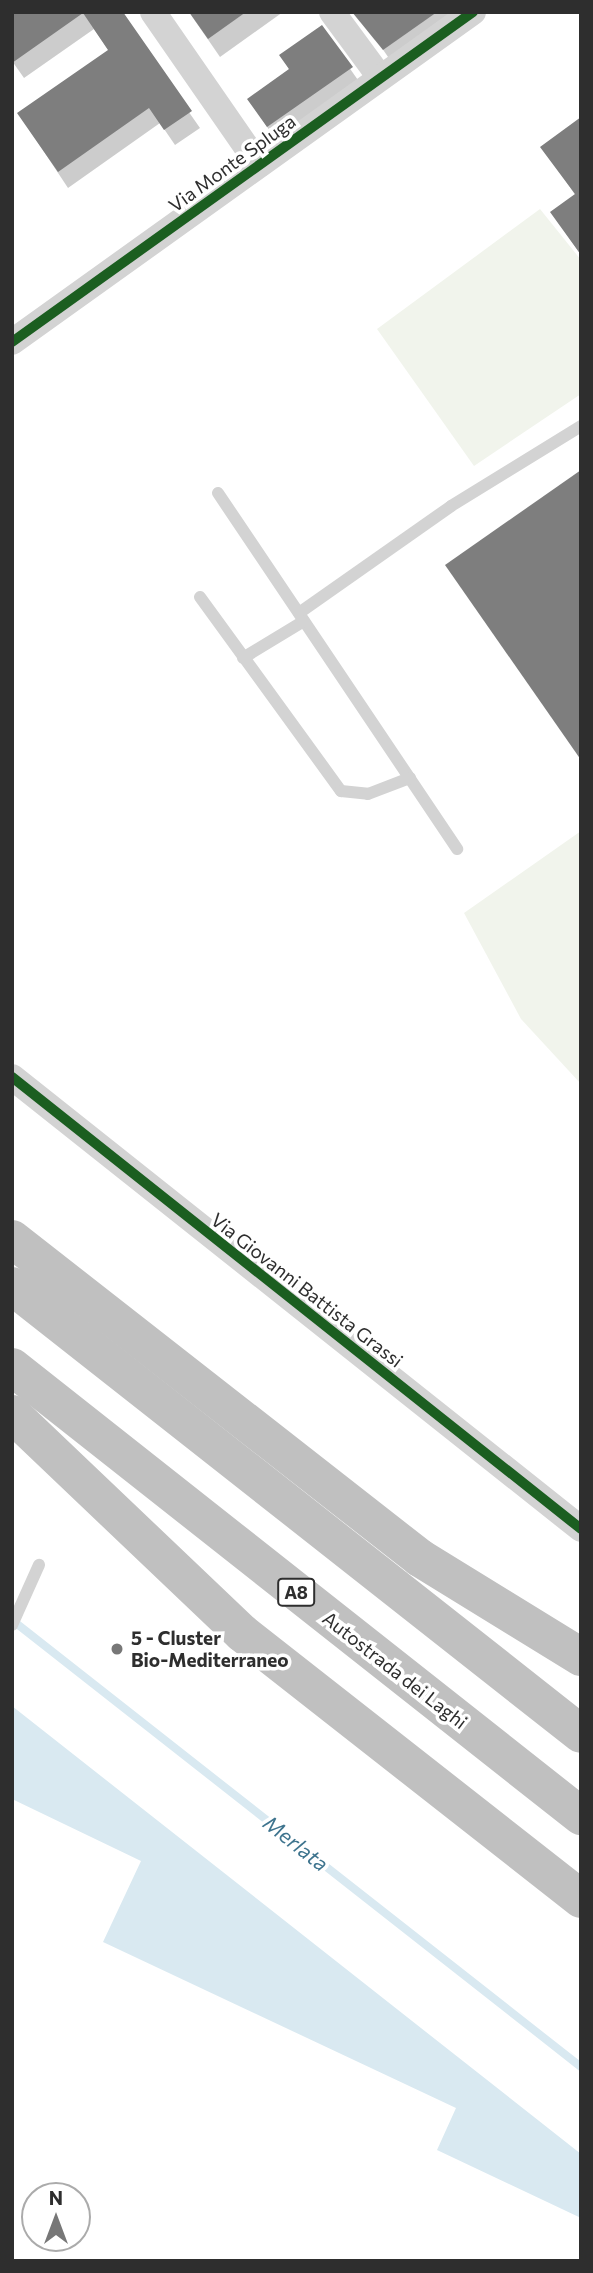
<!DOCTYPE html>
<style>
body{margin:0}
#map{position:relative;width:593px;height:2273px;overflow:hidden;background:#fff;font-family:Commissioner,sans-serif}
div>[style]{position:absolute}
.green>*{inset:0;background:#f1f4ec}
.water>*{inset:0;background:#d9e9f1}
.shadow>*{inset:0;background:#0003}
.stream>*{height:8px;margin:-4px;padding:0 4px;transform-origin:4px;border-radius:4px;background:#d9e9f1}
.building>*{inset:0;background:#7e7e7e}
.service>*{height:12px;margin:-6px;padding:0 6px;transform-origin:6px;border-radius:6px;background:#d3d3d3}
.minor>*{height:26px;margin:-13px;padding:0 13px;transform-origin:13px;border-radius:13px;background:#d3d3d3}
.motorway>*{height:38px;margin:-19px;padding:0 19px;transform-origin:19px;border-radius:19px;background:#c0c0c0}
.cycleway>*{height:10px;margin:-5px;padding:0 5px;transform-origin:5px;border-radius:5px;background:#1b5e20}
.dots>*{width:19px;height:19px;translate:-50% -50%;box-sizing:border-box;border:4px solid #fff;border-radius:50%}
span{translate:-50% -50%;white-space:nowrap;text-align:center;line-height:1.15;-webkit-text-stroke:7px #fff;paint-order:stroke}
.shield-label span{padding:2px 5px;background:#fff;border:2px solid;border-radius:5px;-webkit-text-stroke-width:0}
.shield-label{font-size:18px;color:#2e2e2e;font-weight:700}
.street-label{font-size:19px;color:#2e2e2e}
.poi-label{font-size:19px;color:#2e2e2e;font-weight:700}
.left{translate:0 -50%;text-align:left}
.water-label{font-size:21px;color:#3e748e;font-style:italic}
.frame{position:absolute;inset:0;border:14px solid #2e2e2e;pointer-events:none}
.north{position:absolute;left:21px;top:2182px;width:70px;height:70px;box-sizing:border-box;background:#fff;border:2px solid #ababab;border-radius:50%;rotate:0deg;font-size:19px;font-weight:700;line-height:28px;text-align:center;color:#2e2e2e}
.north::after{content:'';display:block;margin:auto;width:24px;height:32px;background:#777;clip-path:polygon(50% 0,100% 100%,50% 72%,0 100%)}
</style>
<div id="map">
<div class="green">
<i style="clip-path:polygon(540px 209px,581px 260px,581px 394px,474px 466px,377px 329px)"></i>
<i style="clip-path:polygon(581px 831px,581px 1084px,521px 1019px,464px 913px)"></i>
</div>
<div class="water">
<i style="clip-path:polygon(12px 1706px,581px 2154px,581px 2218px,437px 2150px,456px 2108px,103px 1942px,141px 1861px,12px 1799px)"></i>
</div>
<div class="shadow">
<i style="clip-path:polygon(12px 12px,119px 12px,200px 128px,175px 145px,160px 123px,68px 188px,19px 114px,109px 51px,94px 29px,24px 78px,12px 61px)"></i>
<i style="clip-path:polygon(189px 12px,283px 12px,220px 57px)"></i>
<i style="clip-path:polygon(357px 12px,472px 12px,395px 67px)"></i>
<i style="clip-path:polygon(321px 27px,360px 83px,277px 142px,249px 99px,290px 71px,281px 55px)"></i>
<i style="clip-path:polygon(581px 119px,581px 255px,552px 213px,576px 196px,543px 148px)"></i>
</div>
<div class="stream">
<i style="left:12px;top:1620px;width:724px;rotate:38.15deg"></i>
</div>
<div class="building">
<i style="clip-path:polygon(12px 12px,123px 12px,192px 111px,164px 130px,149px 108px,58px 172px,17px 113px,108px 50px,83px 13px,12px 63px)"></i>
<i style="clip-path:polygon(189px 12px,246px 12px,208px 39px)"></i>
<i style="clip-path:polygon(352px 12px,437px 12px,383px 50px)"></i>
<i style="clip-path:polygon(322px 25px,353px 67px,267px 127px,247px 99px,289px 69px,279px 55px)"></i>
<i style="clip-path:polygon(581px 117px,581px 255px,550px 212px,575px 194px,540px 147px)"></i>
<i style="clip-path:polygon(581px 470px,581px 760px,445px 565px)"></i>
</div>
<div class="service">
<i style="left:218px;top:493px;width:429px;rotate:56.1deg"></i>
<i style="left:200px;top:597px;width:240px;rotate:54deg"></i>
<i style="left:341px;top:791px;width:27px;rotate:6deg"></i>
<i style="left:368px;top:794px;width:45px;rotate:-20.9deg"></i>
<i style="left:299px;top:613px;width:186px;rotate:-35.1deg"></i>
<i style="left:451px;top:506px;width:153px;rotate:-31.6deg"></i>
<i style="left:243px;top:658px;width:71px;rotate:-31.2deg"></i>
<i style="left:12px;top:1625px;width:66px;rotate:-65.8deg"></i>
</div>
<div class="minor">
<i style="left:153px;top:12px;width:186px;rotate:55.3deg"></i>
<i style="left:332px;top:12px;width:81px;rotate:53.6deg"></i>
<i style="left:12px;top:342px;width:567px;rotate:-35.6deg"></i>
<i style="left:12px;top:1077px;width:727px;rotate:38.46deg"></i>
</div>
<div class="motorway">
<i style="left:12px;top:1239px;width:518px;rotate:38.02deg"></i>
<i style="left:420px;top:1558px;width:189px;rotate:31.6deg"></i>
<i style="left:12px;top:1286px;width:724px;rotate:38.21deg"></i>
<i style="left:12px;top:1367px;width:725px;rotate:38.28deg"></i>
<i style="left:12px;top:1414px;width:318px;rotate:43.6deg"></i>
<i style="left:242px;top:1633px;width:431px;rotate:38.1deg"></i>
</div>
<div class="cycleway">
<i style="left:12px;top:342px;width:567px;rotate:-35.6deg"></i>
<i style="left:12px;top:1077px;width:727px;rotate:38.46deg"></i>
</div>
<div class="dots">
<i style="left:117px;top:1649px;background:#777"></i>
</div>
<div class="shield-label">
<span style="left:296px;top:1592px">A8</span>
</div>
<div class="street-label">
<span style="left:232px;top:163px;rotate:-36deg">Via Monte Spluga</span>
<span style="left:307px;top:1290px;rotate:38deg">Via Giovanni Battista Grassi</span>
<span style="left:395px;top:1670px;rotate:38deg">Autostrada dei Laghi</span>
</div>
<div class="poi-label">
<span class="left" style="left:131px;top:1649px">5 - Cluster<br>Bio-Mediterraneo</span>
</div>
<div class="water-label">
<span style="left:296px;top:1843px;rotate:38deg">Merlata</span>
</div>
<div class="frame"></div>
<div class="north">N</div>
</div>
